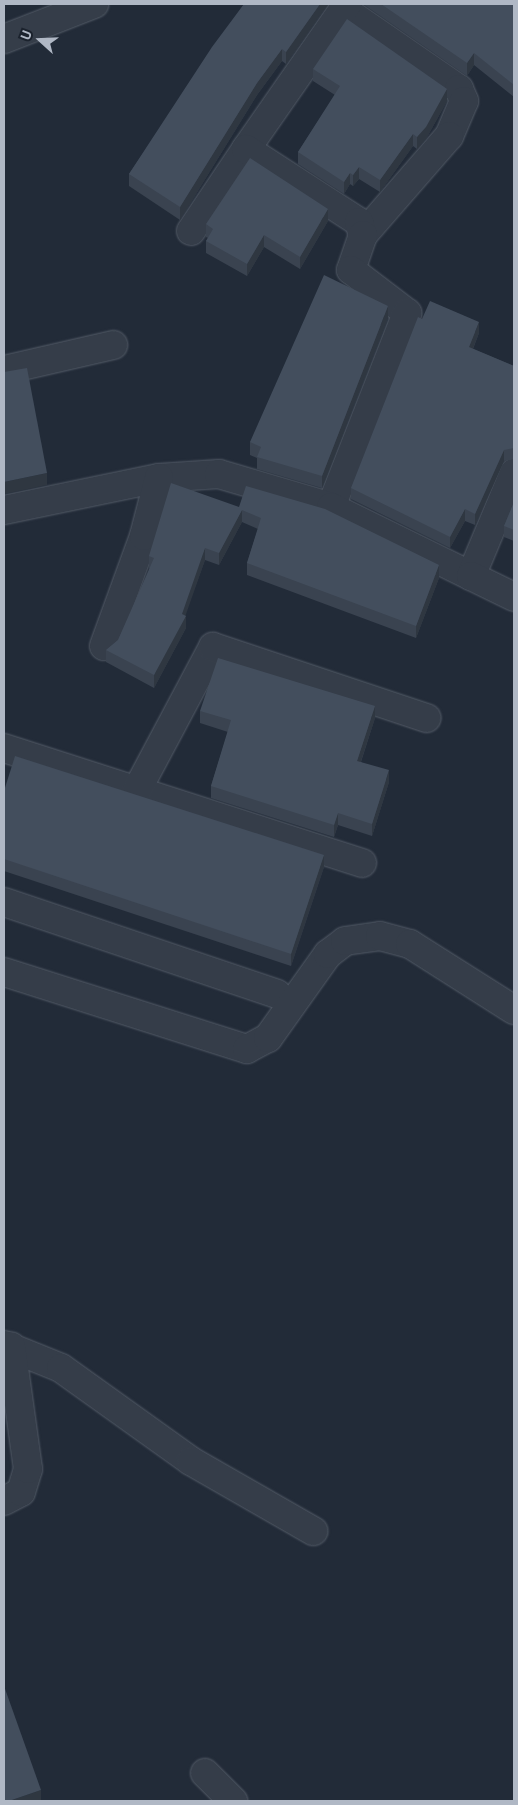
<!DOCTYPE html>
<style>
body{margin:0}
#map{position:relative;width:518px;height:1805px;overflow:hidden;background:#222b38;font-family:"Titillium Web",sans-serif}
div>[style]{position:absolute}
.roads{filter:drop-shadow(0 0 1px #535b67) drop-shadow(0 0 1px #535b67)}
.minor>*{height:28px;margin:-14px;padding:0 14px;transform-origin:14px;border-radius:14px;background:#353d49}
.wall>*{inset:0;background:#3a4350}
.shaded-wall>*{inset:0;background:#2f3741}
.building>*{inset:0;background:#434e5d}
span{translate:-50% -50%;white-space:nowrap;text-align:center;line-height:1.15;-webkit-text-stroke:4px #1b222d;paint-order:stroke}
.frame{position:absolute;inset:0;border:5px solid #b0b8c5;pointer-events:none}
.north{position:absolute;left:15px;top:15px;width:50px;height:50px;-webkit-text-stroke:4px #1b222d;paint-order:stroke;rotate:290deg;font-size:14px;font-weight:700;line-height:20px;text-align:center;color:#b0b8c5}
.north::after{content:'';display:block;margin:auto;width:18px;height:22px;background:#b0b8c5;clip-path:polygon(50% 0,100% 100%,50% 72%,0 100%)}
</style>
<div id="map">
<div class="roads">
<div class="minor">
<i style="left:343px;top:9px;width:141px;rotate:34.6deg"></i>
<i style="left:459px;top:89px;width:13px;rotate:67deg"></i>
<i style="left:464px;top:101px;width:38px;rotate:113deg"></i>
<i style="left:449px;top:136px;width:131px;rotate:131deg"></i>
<i style="left:4px;top:39px;width:97px;rotate:-21.3deg"></i>
<i style="left:246px;top:149px;width:177px;rotate:-55.1deg"></i>
<i style="left:191px;top:231px;width:99px;rotate:-56.1deg"></i>
<i style="left:246px;top:149px;width:135px;rotate:32.9deg"></i>
<i style="left:359px;top:222px;width:14px;rotate:73deg"></i>
<i style="left:363px;top:235px;width:37px;rotate:109deg"></i>
<i style="left:351px;top:270px;width:71px;rotate:37.5deg"></i>
<i style="left:407px;top:313px;width:208px;rotate:111.4deg"></i>
<i style="left:4px;top:370px;width:112px;rotate:-12.9deg"></i>
<i style="left:4px;top:510px;width:158px;rotate:-11.7deg"></i>
<i style="left:159px;top:478px;width:60px;rotate:-3.8deg"></i>
<i style="left:219px;top:474px;width:117px;rotate:16.4deg"></i>
<i style="left:331px;top:507px;width:156px;rotate:26.2deg"></i>
<i style="left:471px;top:576px;width:112px;rotate:-67.3deg"></i>
<i style="left:471px;top:576px;width:48px;rotate:26deg"></i>
<i style="left:104px;top:646px;width:117px;rotate:-70deg"></i>
<i style="left:144px;top:536px;width:60px;rotate:-75.5deg"></i>
<i style="left:4px;top:748px;width:376px;rotate:17.8deg"></i>
<i style="left:137px;top:790px;width:162px;rotate:-62deg"></i>
<i style="left:213px;top:647px;width:225px;rotate:18.4deg"></i>
<i style="left:4px;top:902px;width:288px;rotate:18.6deg"></i>
<i style="left:4px;top:972px;width:255px;rotate:17.6deg"></i>
<i style="left:247px;top:1049px;width:24px;rotate:-28deg"></i>
<i style="left:268px;top:1038px;width:103px;rotate:-54.5deg"></i>
<i style="left:328px;top:954px;width:21px;rotate:-37deg"></i>
<i style="left:345px;top:941px;width:35px;rotate:-8deg"></i>
<i style="left:380px;top:936px;width:31px;rotate:15deg"></i>
<i style="left:410px;top:944px;width:123px;rotate:32.4deg"></i>
<i style="left:4px;top:1345px;width:61px;rotate:22deg"></i>
<i style="left:61px;top:1368px;width:160px;rotate:35.6deg"></i>
<i style="left:191px;top:1461px;width:141px;rotate:29.8deg"></i>
<i style="left:4px;top:1501px;width:19px;rotate:-28deg"></i>
<i style="left:21px;top:1492px;width:24px;rotate:-73deg"></i>
<i style="left:28px;top:1469px;width:124px;rotate:-97.9deg"></i>
<i style="left:205px;top:1773px;width:40px;rotate:45deg"></i>
</div>
</div>
<div class="wall">
<i style="clip-path:polygon(244px 4px,328px 4px,286px 64px,282px 61px,257px 95px,180px 220px,129px 186px,129px 174px)"></i>
<i style="clip-path:polygon(363px 4px,514px 4px,514px 97px,474px 65px,467px 76px)"></i>
<i style="clip-path:polygon(313px 69px,447px 101px,426px 139px,417px 149px,413px 146px,380px 192px,359px 179px,353px 186px,350px 184px,344px 194px,298px 164px,298px 152px,335px 95px,313px 81px)"></i>
<i style="clip-path:polygon(328px 221px,300px 269px,264px 247px,247px 276px,206px 253px,206px 241px,208px 238px,206px 237px,206px 224px)"></i>
<i style="clip-path:polygon(388px 318px,322px 488px,257px 469px,257px 458px,250px 455px,250px 442px)"></i>
<i style="clip-path:polygon(422px 319px,479px 333px,473px 349px,514px 366px,514px 459px,504px 461px,475px 525px,465px 521px,450px 548px,351px 499px,351px 488px)"></i>
<i style="clip-path:polygon(514px 502px,514px 541px,504px 537px,504px 526px)"></i>
<i style="clip-path:polygon(239px 507px,439px 578px,416px 638px,247px 575px,247px 563px,258px 529px,242px 522px,219px 565px,205px 560px,185px 615px,186px 628px,154px 688px,106px 662px,106px 650px,118px 640px,150px 569px,149px 568px,149px 556px)"></i>
<i style="clip-path:polygon(200px 711px,375px 718px,361px 762px,389px 782px,372px 836px,338px 825px,334px 837px,211px 798px,211px 786px,228px 732px,200px 723px)"></i>
<i style="clip-path:polygon(4px 791px,324px 867px,291px 966px,4px 871px)"></i>
</div>
<div class="shaded-wall">
<i style="clip-path:polygon(320px 4px,328px 4px,286px 64px,286px 52px)"></i>
<i style="clip-path:polygon(282px 49px,282px 61px,257px 95px,180px 220px,180px 207px,257px 83px)"></i>
<i style="clip-path:polygon(474px 53px,474px 65px,467px 76px,467px 63px)"></i>
<i style="clip-path:polygon(447px 89px,447px 101px,426px 139px,417px 149px,417px 137px)"></i>
<i style="clip-path:polygon(413px 134px,413px 146px,380px 192px,380px 180px)"></i>
<i style="clip-path:polygon(359px 167px,359px 179px,353px 186px,353px 175px)"></i>
<i style="clip-path:polygon(350px 173px,350px 184px,344px 194px,344px 182px)"></i>
<i style="clip-path:polygon(328px 209px,328px 221px,300px 269px,300px 257px)"></i>
<i style="clip-path:polygon(264px 235px,264px 247px,247px 276px,247px 264px)"></i>
<i style="clip-path:polygon(388px 306px,388px 318px,322px 488px,322px 476px)"></i>
<i style="clip-path:polygon(479px 322px,479px 333px,469px 358px,469px 347px)"></i>
<i style="clip-path:polygon(504px 450px,504px 461px,475px 525px,475px 514px)"></i>
<i style="clip-path:polygon(47px 473px,47px 485px,4px 494px,4px 482px)"></i>
<i style="clip-path:polygon(465px 509px,465px 521px,450px 548px,450px 537px)"></i>
<i style="clip-path:polygon(242px 510px,242px 522px,219px 565px,219px 553px)"></i>
<i style="clip-path:polygon(205px 548px,205px 560px,184px 620px,186px 616px,186px 628px,154px 688px,154px 675px)"></i>
<i style="clip-path:polygon(439px 565px,439px 578px,416px 638px,416px 626px)"></i>
<i style="clip-path:polygon(375px 706px,375px 718px,357px 773px,357px 761px)"></i>
<i style="clip-path:polygon(389px 770px,389px 782px,372px 836px,372px 824px)"></i>
<i style="clip-path:polygon(338px 813px,338px 825px,334px 837px,334px 825px)"></i>
<i style="clip-path:polygon(324px 855px,324px 867px,291px 966px,291px 954px)"></i>
<i style="clip-path:polygon(41px 1790px,41px 1801px,9px 1801px)"></i>
</div>
<div class="building">
<i style="clip-path:polygon(244px 4px,320px 4px,286px 52px,282px 49px,257px 83px,180px 207px,129px 174px,212px 47px)"></i>
<i style="clip-path:polygon(381px 4px,514px 4px,514px 85px,474px 53px,467px 63px)"></i>
<i style="clip-path:polygon(347px 19px,447px 89px,426px 127px,417px 137px,413px 134px,380px 180px,359px 167px,353px 175px,350px 173px,344px 182px,298px 152px,340px 86px,313px 69px)"></i>
<i style="clip-path:polygon(250px 158px,328px 209px,300px 257px,264px 235px,247px 264px,206px 241px,213px 229px,206px 224px)"></i>
<i style="clip-path:polygon(324px 275px,388px 306px,322px 476px,257px 457px,261px 447px,250px 442px)"></i>
<i style="clip-path:polygon(430px 301px,479px 322px,469px 347px,514px 366px,514px 448px,504px 450px,475px 514px,465px 509px,450px 537px,351px 488px,418px 317px,422px 319px)"></i>
<i style="clip-path:polygon(27px 368px,47px 473px,4px 482px,4px 372px)"></i>
<i style="clip-path:polygon(171px 483px,239px 507px,246px 486px,325px 509px,439px 565px,416px 626px,247px 563px,261px 518px,242px 510px,219px 553px,205px 548px,182px 614px,186px 616px,154px 675px,106px 650px,118px 640px,154px 558px,149px 556px)"></i>
<i style="clip-path:polygon(514px 502px,514px 530px,504px 526px)"></i>
<i style="clip-path:polygon(218px 658px,375px 706px,357px 761px,389px 770px,372px 824px,338px 813px,334px 825px,211px 786px,231px 720px,200px 711px)"></i>
<i style="clip-path:polygon(15px 756px,324px 855px,291px 954px,4px 859px,4px 791px)"></i>
<i style="clip-path:polygon(4px 1686px,41px 1790px,9px 1801px,4px 1801px)"></i>
</div>
<div class="frame"></div>
<div class="north">U</div>
</div>
